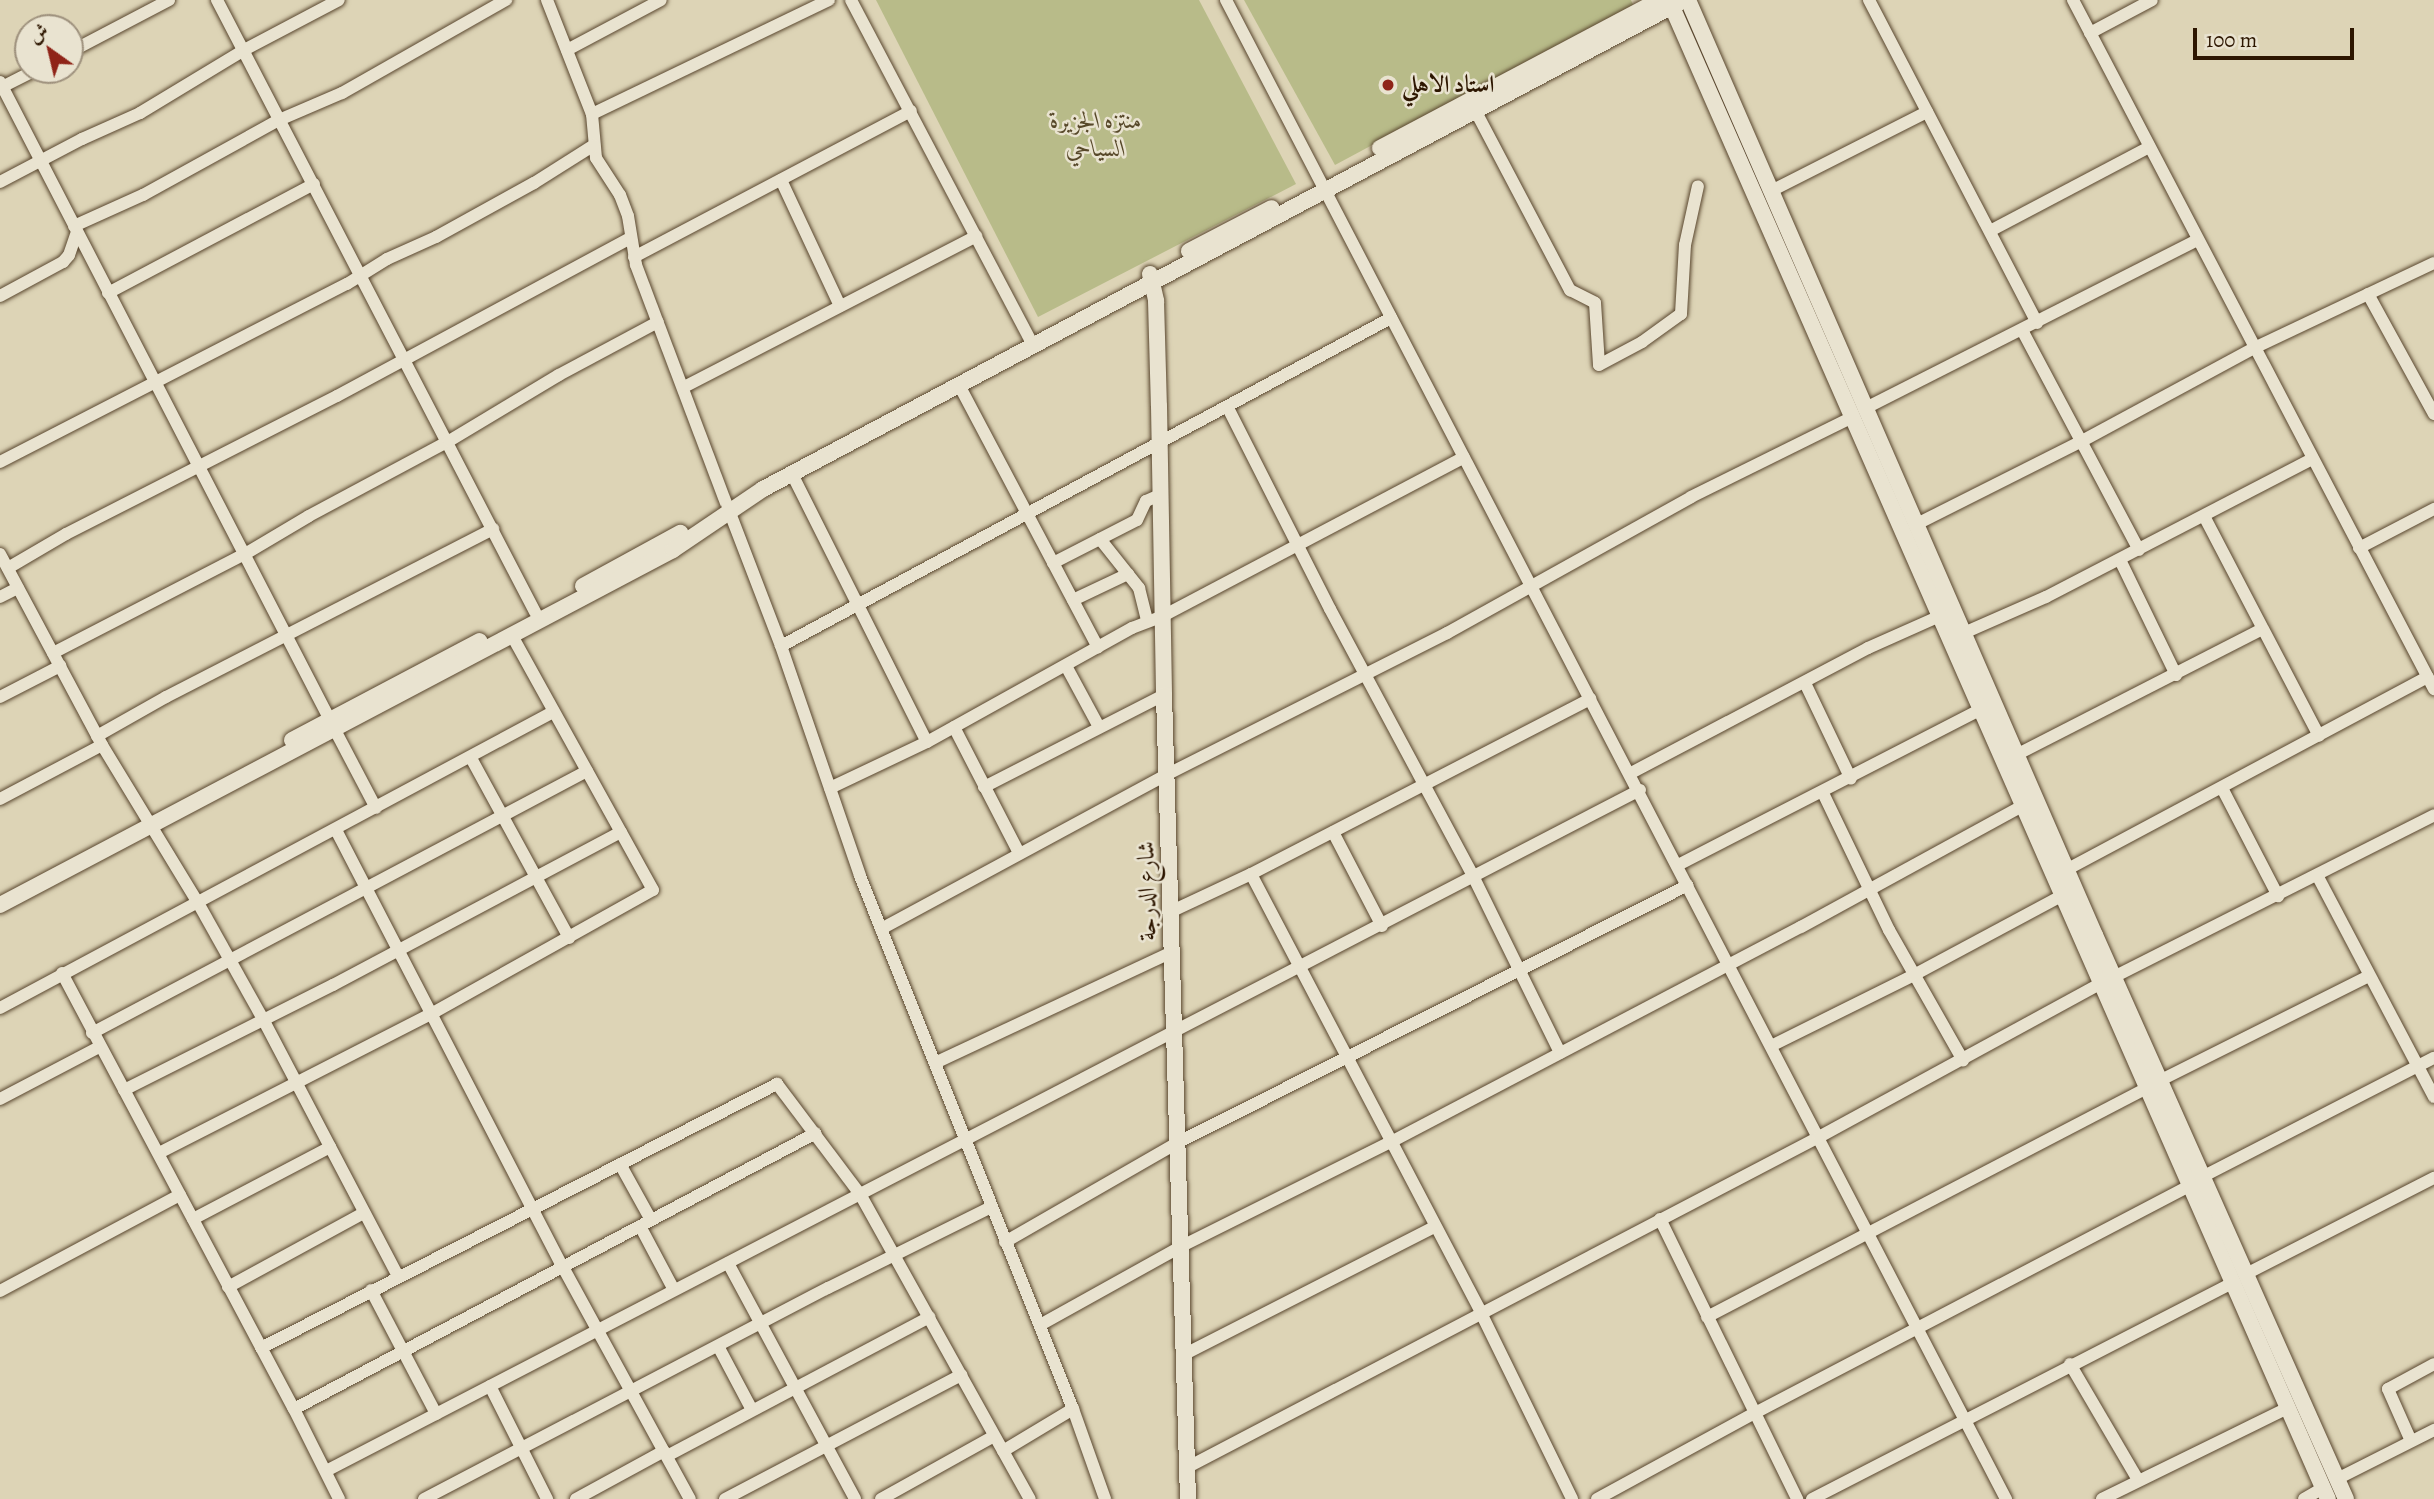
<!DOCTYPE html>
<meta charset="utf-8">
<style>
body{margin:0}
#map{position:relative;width:2434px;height:1499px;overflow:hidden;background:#ddd4b6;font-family:Alegreya,Amiri,serif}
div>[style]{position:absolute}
.green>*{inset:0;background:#b8bb89}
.roads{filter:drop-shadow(0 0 2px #59462e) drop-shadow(0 0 2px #59462e)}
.minor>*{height:12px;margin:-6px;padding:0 6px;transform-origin:6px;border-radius:6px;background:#e9e3d0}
.tertiary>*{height:16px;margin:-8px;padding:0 8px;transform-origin:8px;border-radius:8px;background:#e9e3d0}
.dots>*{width:19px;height:19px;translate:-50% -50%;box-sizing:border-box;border:4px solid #e9e3d0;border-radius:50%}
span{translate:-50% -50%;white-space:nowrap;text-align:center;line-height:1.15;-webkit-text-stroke:5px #e9e3d0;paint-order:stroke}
.poi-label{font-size:24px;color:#2d1600;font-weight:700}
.left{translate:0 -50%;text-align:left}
.park-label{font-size:24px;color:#574829;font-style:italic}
.street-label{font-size:24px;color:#2d1600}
.north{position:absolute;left:14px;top:14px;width:70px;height:70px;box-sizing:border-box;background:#e9e3d0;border:2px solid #9e917d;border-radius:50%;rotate:326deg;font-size:19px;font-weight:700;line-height:28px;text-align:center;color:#2d1600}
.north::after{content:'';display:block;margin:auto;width:24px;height:32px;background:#8f2418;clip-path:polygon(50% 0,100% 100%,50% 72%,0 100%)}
.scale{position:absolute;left:2193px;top:28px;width:161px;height:32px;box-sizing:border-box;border:4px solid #2d1600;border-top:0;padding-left:9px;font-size:21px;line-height:24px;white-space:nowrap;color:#2d1600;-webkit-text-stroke:5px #e9e3d0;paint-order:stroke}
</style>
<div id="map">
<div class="green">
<i style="clip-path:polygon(876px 0,1199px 0,1296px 184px,1038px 317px)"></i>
<i style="clip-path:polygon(1244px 0,1631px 0,1633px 5px,1335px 165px)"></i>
</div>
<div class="roads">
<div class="minor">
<i style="left:217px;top:0;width:690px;rotate:62.54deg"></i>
<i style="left:547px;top:0;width:123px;rotate:68.5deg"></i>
<i style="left:592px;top:114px;width:44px;rotate:84.8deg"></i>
<i style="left:596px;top:158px;width:44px;rotate:57deg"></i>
<i style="left:620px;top:195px;width:22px;rotate:69deg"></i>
<i style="left:628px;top:216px;width:50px;rotate:80.7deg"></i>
<i style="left:636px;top:265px;width:254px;rotate:69.3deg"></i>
<i style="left:851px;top:0;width:390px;rotate:62.2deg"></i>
<i style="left:1226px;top:0;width:1690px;rotate:62.51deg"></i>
<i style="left:1869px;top:0;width:364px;rotate:62.5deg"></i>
<i style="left:2073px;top:0;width:778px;rotate:62.35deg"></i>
<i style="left:2090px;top:33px;width:70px;rotate:-28deg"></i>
<i style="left:567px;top:50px;width:106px;rotate:-28deg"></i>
<i style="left:70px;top:52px;width:112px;rotate:-27.7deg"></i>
<i style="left:0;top:82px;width:718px;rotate:62.65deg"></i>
<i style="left:0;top:88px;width:39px;rotate:-27deg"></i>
<i style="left:1475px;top:110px;width:204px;rotate:62.2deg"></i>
<i style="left:1570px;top:290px;width:28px;rotate:27deg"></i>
<i style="left:1595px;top:303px;width:62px;rotate:86.3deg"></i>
<i style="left:1599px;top:365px;width:49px;rotate:-28.1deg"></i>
<i style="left:1642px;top:342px;width:48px;rotate:-35.7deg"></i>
<i style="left:1681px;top:314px;width:69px;rotate:-86.7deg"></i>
<i style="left:1685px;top:245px;width:60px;rotate:-77.6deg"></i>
<i style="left:592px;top:114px;width:263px;rotate:-25.7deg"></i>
<i style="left:781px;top:180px;width:139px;rotate:64.9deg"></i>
<i style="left:0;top:182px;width:93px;rotate:-27.7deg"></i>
<i style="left:82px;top:139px;width:64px;rotate:-24.1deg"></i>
<i style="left:140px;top:113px;width:122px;rotate:-31.2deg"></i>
<i style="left:244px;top:50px;width:107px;rotate:-27.8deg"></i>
<i style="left:1771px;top:191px;width:175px;rotate:-26.9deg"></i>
<i style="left:74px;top:226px;width:76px;rotate:-24.2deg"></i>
<i style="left:143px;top:195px;width:155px;rotate:-28.9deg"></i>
<i style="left:279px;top:120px;width:69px;rotate:-23.2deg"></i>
<i style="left:342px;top:93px;width:189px;rotate:-29.6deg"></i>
<i style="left:1990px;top:231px;width:180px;rotate:-27.8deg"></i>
<i style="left:634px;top:257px;width:313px;rotate:-27.8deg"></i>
<i style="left:108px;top:293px;width:233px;rotate:-27.9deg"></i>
<i style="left:2368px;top:294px;width:137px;rotate:61.2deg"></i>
<i style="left:0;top:296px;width:72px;rotate:-28.4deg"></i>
<i style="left:63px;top:262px;width:9px;rotate:-49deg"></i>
<i style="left:69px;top:255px;width:24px;rotate:-71deg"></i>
<i style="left:2022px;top:330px;width:249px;rotate:62deg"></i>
<i style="left:959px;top:385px;width:297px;rotate:62.1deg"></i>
<i style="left:684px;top:387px;width:329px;rotate:-27.3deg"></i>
<i style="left:1228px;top:408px;width:225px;rotate:63.1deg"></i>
<i style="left:1330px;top:609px;width:305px;rotate:61.8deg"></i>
<i style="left:1474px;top:878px;width:195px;rotate:63.8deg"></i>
<i style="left:1864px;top:409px;width:373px;rotate:-26.9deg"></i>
<i style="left:0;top:462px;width:390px;rotate:-27.2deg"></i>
<i style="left:347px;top:284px;width:47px;rotate:-32deg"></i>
<i style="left:387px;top:259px;width:54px;rotate:-24.2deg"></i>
<i style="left:436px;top:237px;width:112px;rotate:-28.9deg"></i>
<i style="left:534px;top:183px;width:71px;rotate:-32.3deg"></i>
<i style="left:792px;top:474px;width:300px;rotate:63.3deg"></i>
<i style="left:730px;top:513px;width:142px;rotate:69deg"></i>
<i style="left:781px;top:646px;width:243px;rotate:71deg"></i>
<i style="left:860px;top:876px;width:574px;rotate:68.22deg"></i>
<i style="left:1073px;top:1409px;width:96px;rotate:70.4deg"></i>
<i style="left:2204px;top:516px;width:248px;rotate:62.4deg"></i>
<i style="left:1917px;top:524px;width:185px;rotate:-26.7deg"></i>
<i style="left:2082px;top:441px;width:196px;rotate:-28.4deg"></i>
<i style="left:2254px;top:348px;width:199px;rotate:-25.3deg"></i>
<i style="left:1100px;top:539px;width:63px;rotate:51.5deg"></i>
<i style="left:1139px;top:588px;width:34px;rotate:76deg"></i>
<i style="left:2359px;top:548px;width:85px;rotate:-27.5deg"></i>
<i style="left:0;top:554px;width:217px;rotate:61.9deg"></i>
<i style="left:102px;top:745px;width:183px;rotate:58.7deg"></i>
<i style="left:197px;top:901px;width:137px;rotate:60.8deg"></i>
<i style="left:264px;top:1021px;width:288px;rotate:62.3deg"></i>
<i style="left:2120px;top:560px;width:128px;rotate:64deg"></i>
<i style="left:1053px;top:563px;width:94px;rotate:-27.1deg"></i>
<i style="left:1137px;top:520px;width:21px;rotate:-65deg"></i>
<i style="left:1146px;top:501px;width:15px;rotate:-23deg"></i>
<i style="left:8px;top:568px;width:67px;rotate:-30.4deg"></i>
<i style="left:66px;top:534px;width:304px;rotate:-27deg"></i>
<i style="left:337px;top:396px;width:334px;rotate:-28.3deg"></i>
<i style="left:0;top:597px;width:20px;rotate:-27deg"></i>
<i style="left:1073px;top:600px;width:61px;rotate:-25.3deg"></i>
<i style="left:1957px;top:636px;width:97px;rotate:-23.7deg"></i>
<i style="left:2046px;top:597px;width:300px;rotate:-27.4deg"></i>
<i style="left:781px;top:646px;width:693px;rotate:-28.27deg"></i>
<i style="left:53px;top:653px;width:216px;rotate:-27.3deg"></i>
<i style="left:245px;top:554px;width:74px;rotate:-30.7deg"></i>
<i style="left:309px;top:516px;width:159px;rotate:-28.2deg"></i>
<i style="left:449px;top:441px;width:128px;rotate:-31deg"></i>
<i style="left:559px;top:375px;width:112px;rotate:-28.2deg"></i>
<i style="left:1066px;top:666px;width:69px;rotate:61.6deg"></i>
<i style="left:1805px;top:683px;width:106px;rotate:64.4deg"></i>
<i style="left:0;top:697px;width:68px;rotate:-27.3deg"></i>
<i style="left:954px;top:727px;width:142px;rotate:62.7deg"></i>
<i style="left:335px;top:730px;width:88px;rotate:62.3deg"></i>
<i style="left:97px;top:736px;width:79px;rotate:-29.5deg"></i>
<i style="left:166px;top:697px;width:368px;rotate:-27.2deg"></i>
<i style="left:2016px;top:755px;width:276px;rotate:-27.1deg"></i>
<i style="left:471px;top:758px;width:205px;rotate:61.4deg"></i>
<i style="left:1631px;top:773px;width:268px;rotate:-27.8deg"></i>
<i style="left:1868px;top:648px;width:79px;rotate:-24deg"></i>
<i style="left:984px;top:787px;width:202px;rotate:-27.1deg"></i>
<i style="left:830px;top:788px;width:107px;rotate:-25.4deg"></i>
<i style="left:927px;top:742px;width:235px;rotate:-29.1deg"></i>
<i style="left:1132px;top:628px;width:33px;rotate:-21deg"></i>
<i style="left:1163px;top:616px;width:340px;rotate:-27.8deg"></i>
<i style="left:2222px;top:788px;width:122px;rotate:62.6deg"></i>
<i style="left:1823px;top:793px;width:152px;rotate:64.3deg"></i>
<i style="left:1889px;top:930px;width:150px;rotate:60.4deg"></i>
<i style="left:0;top:799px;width:115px;rotate:-27.9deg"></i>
<i style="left:336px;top:830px;width:495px;rotate:62.6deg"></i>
<i style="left:564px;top:1269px;width:262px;rotate:61.3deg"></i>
<i style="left:1333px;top:832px;width:106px;rotate:62.5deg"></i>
<i style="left:1678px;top:865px;width:342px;rotate:-27.2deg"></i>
<i style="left:2066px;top:870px;width:410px;rotate:-28.1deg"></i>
<i style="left:1251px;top:874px;width:496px;rotate:62.3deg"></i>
<i style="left:1481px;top:1313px;width:207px;rotate:63.9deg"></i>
<i style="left:2317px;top:875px;width:251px;rotate:62.2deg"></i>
<i style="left:1170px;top:912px;width:89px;rotate:-25.1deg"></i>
<i style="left:1251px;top:874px;width:382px;rotate:-27.3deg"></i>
<i style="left:881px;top:929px;width:326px;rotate:-28.4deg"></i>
<i style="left:1168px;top:774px;width:313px;rotate:-26.8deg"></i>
<i style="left:1447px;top:633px;width:279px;rotate:-29.1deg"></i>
<i style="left:1691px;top:497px;width:178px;rotate:-26.3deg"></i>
<i style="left:62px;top:973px;width:494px;rotate:62deg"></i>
<i style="left:294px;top:1409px;width:101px;rotate:63.4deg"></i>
<i style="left:0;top:1008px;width:627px;rotate:-28.16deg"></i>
<i style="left:92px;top:1033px;width:560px;rotate:-27.89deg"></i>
<i style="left:1771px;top:1046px;width:160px;rotate:-26.4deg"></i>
<i style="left:1914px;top:975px;width:169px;rotate:-28.2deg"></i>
<i style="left:935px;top:1063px;width:262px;rotate:-25.1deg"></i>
<i style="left:2159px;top:1081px;width:235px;rotate:-26.6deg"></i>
<i style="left:124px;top:1090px;width:234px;rotate:-26.7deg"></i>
<i style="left:333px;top:985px;width:326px;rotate:-28deg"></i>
<i style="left:0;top:1099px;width:112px;rotate:-27.7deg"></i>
<i style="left:159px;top:1153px;width:305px;rotate:-27.1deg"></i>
<i style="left:431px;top:1014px;width:254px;rotate:-29.2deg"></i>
<i style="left:653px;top:890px;width:291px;rotate:-119deg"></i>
<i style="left:620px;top:1164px;width:64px;rotate:61deg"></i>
<i style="left:2202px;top:1177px;width:261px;rotate:-27.2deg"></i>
<i style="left:193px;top:1219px;width:155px;rotate:-27.7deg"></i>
<i style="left:1660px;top:1219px;width:312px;rotate:63.9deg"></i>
<i style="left:640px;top:1226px;width:72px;rotate:62deg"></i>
<i style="left:1005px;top:1242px;width:198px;rotate:-29.9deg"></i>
<i style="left:1177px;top:1143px;width:572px;rotate:-26.79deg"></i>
<i style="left:728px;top:1263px;width:268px;rotate:61.7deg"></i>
<i style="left:2246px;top:1274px;width:211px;rotate:-27.1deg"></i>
<i style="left:228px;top:1287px;width:155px;rotate:-28.6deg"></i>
<i style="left:371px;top:1290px;width:140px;rotate:62.3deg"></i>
<i style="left:0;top:1291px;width:204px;rotate:-28.1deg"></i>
<i style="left:1707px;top:1317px;width:497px;rotate:-27.5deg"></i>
<i style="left:1040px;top:1325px;width:160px;rotate:-29.1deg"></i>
<i style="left:1180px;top:1247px;width:236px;rotate:-26.5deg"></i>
<i style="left:1391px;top:1142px;width:463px;rotate:-27.7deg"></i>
<i style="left:1801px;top:927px;width:254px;rotate:-28.7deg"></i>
<i style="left:718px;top:1346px;width:72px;rotate:62deg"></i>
<i style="left:261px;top:1348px;width:580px;rotate:-27.1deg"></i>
<i style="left:777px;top:1084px;width:138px;rotate:53deg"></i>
<i style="left:860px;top:1194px;width:349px;rotate:60.9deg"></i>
<i style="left:1185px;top:1354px;width:280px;rotate:-27deg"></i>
<i style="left:2070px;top:1364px;width:134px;rotate:59.6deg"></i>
<i style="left:490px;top:1386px;width:127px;rotate:63.2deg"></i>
<i style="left:294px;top:1409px;width:590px;rotate:-27.87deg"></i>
<i style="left:2411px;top:1441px;width:57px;rotate:-113.9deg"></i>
<i style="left:2388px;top:1389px;width:52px;rotate:-28.5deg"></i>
<i style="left:1003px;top:1451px;width:82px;rotate:-31deg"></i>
<i style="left:667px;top:1456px;width:297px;rotate:-27.9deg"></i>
<i style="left:1188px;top:1467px;width:712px;rotate:-27.61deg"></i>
<i style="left:1819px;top:1137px;width:322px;rotate:-28.6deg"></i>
<i style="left:2102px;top:983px;width:372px;rotate:-26.8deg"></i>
<i style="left:326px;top:1471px;width:1480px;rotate:-27.4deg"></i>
<i style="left:2337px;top:1479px;width:109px;rotate:-26.8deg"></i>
<i style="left:424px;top:1499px;width:456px;rotate:-27.6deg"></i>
<i style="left:828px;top:1288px;width:182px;rotate:-26.4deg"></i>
<i style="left:576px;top:1499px;width:100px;rotate:-28.6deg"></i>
<i style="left:725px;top:1499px;width:267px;rotate:-27.7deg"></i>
<i style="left:881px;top:1499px;width:129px;rotate:-29.1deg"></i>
<i style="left:1597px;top:1499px;width:178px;rotate:-28.6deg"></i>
<i style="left:1753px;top:1414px;width:494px;rotate:-27.6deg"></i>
<i style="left:1812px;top:1499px;width:472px;rotate:-27.2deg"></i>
<i style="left:2102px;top:1499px;width:207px;rotate:-26.1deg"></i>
<i style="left:2304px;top:1499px;width:22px;rotate:-30deg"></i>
</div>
<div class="tertiary">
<i style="left:1669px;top:0;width:1637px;rotate:66.27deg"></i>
<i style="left:1688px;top:0;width:1020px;rotate:66.48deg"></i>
<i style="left:2095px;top:935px;width:617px;rotate:66.01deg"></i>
<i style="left:1380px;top:148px;width:316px;rotate:-27.9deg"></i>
<i style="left:1189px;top:251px;width:93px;rotate:-27.4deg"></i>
<i style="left:1150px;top:274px;width:28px;rotate:77deg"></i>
<i style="left:1156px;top:301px;width:105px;rotate:88.4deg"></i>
<i style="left:1159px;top:406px;width:289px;rotate:89deg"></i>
<i style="left:1164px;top:695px;width:804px;rotate:88.29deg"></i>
<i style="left:583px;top:586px;width:111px;rotate:-28.7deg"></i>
<i style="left:292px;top:740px;width:212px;rotate:-27.8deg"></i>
<i style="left:0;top:905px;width:761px;rotate:-27.81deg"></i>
<i style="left:673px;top:550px;width:109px;rotate:-34.1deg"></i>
<i style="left:763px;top:489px;width:1043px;rotate:-27.97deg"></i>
</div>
</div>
<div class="dots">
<i style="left:1388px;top:85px;background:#8f2418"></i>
</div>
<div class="poi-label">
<span class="left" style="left:1402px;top:85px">استاد الاهلي</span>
</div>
<div class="park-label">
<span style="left:1096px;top:135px">منتزه الجزيرة<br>السياحي</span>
</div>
<div class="street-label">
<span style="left:1147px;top:891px;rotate:-91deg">شارع الدرجة</span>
</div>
<div class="north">ش</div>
<div class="scale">100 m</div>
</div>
